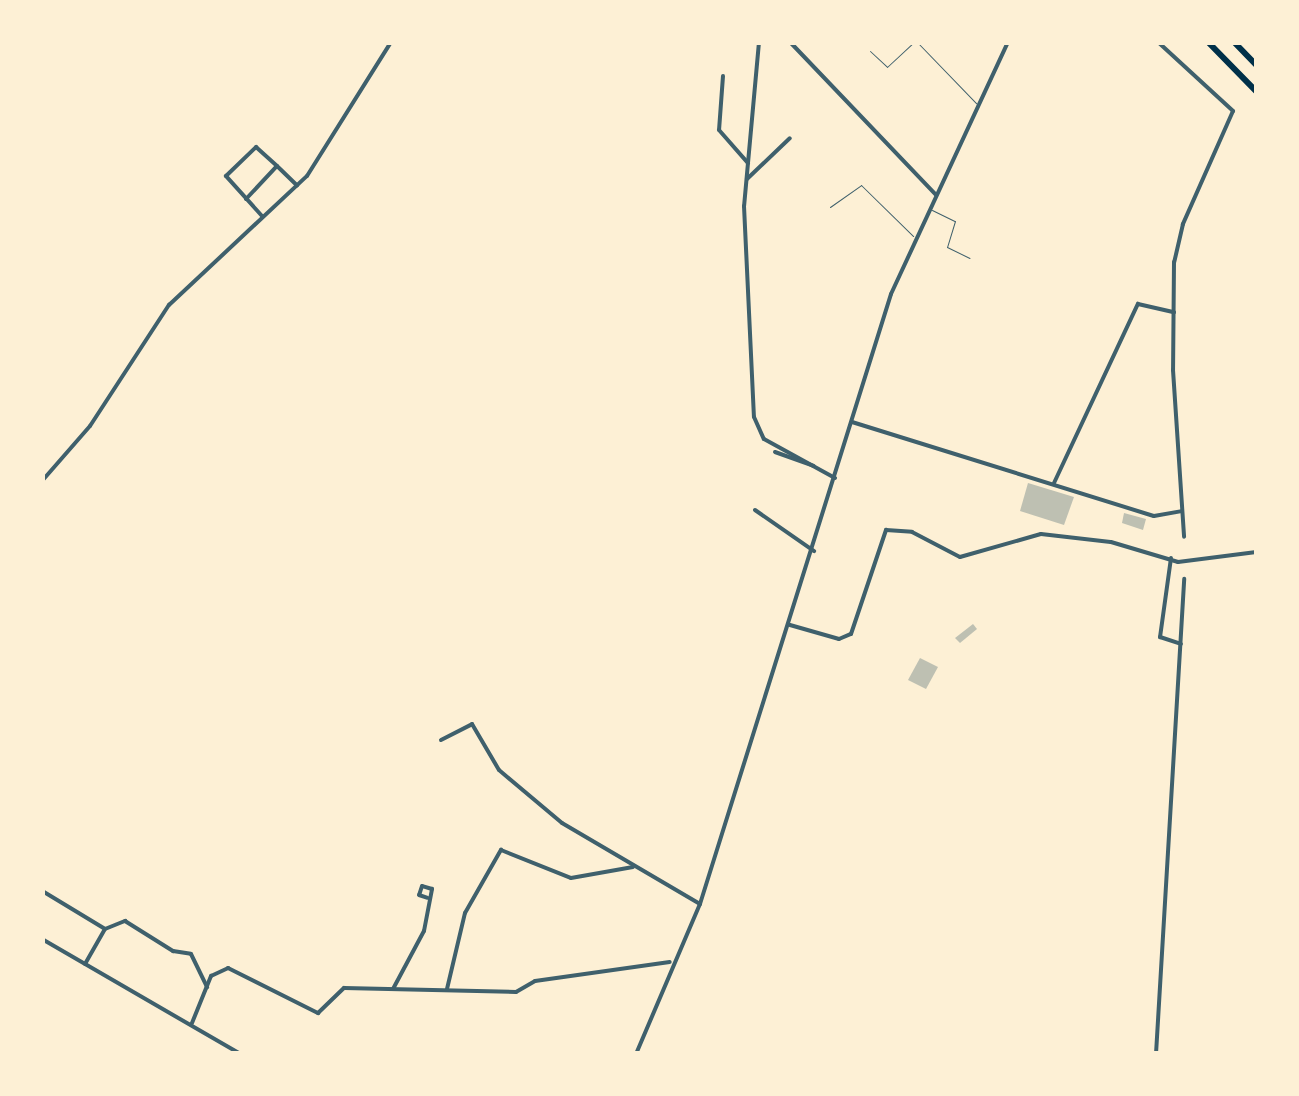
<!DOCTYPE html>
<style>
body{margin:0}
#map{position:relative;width:1299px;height:1096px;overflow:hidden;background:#fdf0d5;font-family:"Sofia Sans Condensed",sans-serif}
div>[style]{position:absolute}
.building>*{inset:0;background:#bec0b2}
.service>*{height:1px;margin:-0.5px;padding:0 0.5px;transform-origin:0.5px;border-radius:0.5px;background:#3f606c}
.minor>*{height:4px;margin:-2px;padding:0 2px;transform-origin:2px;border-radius:2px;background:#3f606c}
.tertiary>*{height:4px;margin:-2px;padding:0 2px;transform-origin:2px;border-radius:2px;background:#3f606c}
.motorway>*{height:6px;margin:-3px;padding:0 3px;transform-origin:3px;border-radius:3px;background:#003049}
span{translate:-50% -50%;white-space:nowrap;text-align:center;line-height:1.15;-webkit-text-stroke:10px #fdf0d5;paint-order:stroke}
.frame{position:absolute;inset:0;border:45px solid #fdf0d5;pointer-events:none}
</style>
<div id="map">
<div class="building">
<i style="clip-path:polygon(1028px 483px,1074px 497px,1064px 525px,1020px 511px)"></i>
<i style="clip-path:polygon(1124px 513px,1146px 519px,1143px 530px,1122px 523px)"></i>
<i style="clip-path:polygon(973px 624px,977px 629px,960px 643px,955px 638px)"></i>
<i style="clip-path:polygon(920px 658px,938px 667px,926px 689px,908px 680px)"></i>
</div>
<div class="service">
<i style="left:917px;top:42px;width:85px;rotate:46deg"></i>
<i style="left:870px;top:51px;width:23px;rotate:43deg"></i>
<i style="left:887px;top:67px;width:37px;rotate:-43deg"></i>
<i style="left:830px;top:207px;width:38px;rotate:-35deg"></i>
<i style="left:861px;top:185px;width:73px;rotate:44.4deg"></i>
<i style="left:932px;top:210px;width:25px;rotate:26deg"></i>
<i style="left:955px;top:221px;width:27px;rotate:107deg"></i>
<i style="left:947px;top:247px;width:25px;rotate:26deg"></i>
</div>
<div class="minor">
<i style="left:759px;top:42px;width:165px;rotate:95.2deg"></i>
<i style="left:744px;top:206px;width:211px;rotate:87.3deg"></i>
<i style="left:754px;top:417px;width:24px;rotate:66deg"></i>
<i style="left:764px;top:439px;width:81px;rotate:28.8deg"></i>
<i style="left:790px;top:42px;width:211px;rotate:46.3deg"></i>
<i style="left:1158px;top:42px;width:102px;rotate:42.6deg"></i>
<i style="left:1233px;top:111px;width:124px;rotate:113.9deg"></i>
<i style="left:1183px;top:224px;width:39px;rotate:103deg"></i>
<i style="left:1174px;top:262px;width:108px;rotate:90.5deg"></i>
<i style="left:1173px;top:370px;width:167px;rotate:86.2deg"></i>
<i style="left:723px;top:76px;width:54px;rotate:94.2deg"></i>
<i style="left:719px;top:130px;width:44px;rotate:48.7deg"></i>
<i style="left:747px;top:179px;width:59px;rotate:-43.6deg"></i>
<i style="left:246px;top:199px;width:45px;rotate:-46.8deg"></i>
<i style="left:277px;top:166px;width:28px;rotate:44deg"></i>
<i style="left:262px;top:216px;width:54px;rotate:-132deg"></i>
<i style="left:226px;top:176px;width:42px;rotate:-44deg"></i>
<i style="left:256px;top:147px;width:28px;rotate:42deg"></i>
<i style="left:852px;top:422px;width:316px;rotate:17.3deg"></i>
<i style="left:1154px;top:516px;width:28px;rotate:-10deg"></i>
<i style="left:775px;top:452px;width:41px;rotate:19.7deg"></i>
<i style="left:1054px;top:483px;width:198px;rotate:-64.9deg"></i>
<i style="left:1138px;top:304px;width:37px;rotate:13deg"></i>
<i style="left:755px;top:510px;width:72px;rotate:34.8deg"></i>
<i style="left:1171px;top:558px;width:80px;rotate:97.9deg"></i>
<i style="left:1160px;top:637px;width:22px;rotate:18deg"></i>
<i style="left:790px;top:625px;width:51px;rotate:15.9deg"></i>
<i style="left:839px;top:639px;width:13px;rotate:-23deg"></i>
<i style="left:851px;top:634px;width:110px;rotate:-71.4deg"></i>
<i style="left:886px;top:530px;width:26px;rotate:4deg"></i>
<i style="left:912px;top:532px;width:54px;rotate:27.5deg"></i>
<i style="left:960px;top:557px;width:84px;rotate:-15.9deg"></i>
<i style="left:1041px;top:534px;width:70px;rotate:6.5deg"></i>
<i style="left:1111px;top:542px;width:70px;rotate:16.6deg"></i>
<i style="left:1178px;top:562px;width:79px;rotate:-7.3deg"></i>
<i style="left:441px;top:740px;width:35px;rotate:-27deg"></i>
<i style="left:472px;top:724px;width:53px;rotate:59.6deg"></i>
<i style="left:499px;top:770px;width:82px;rotate:40.1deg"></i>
<i style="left:562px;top:823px;width:160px;rotate:30.4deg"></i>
<i style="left:44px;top:892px;width:71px;rotate:31.2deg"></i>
<i style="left:105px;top:929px;width:22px;rotate:-22deg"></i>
<i style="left:125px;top:921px;width:57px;rotate:32deg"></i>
<i style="left:173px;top:951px;width:18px;rotate:9deg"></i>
<i style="left:191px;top:954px;width:37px;rotate:64deg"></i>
<i style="left:42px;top:939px;width:229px;rotate:30.1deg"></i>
<i style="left:85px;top:964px;width:40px;rotate:-60.3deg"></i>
<i style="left:393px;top:989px;width:66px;rotate:-61.9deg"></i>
<i style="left:424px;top:931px;width:43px;rotate:-79.2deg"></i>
<i style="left:432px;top:889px;width:10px;rotate:-163deg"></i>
<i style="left:422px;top:886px;width:9px;rotate:108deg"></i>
<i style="left:419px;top:895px;width:9px;rotate:18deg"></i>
<i style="left:447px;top:989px;width:78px;rotate:-76.7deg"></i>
<i style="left:465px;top:913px;width:73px;rotate:-60.3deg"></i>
<i style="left:501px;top:850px;width:75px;rotate:21.8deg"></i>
<i style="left:571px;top:878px;width:63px;rotate:-10.1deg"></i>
<i style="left:192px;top:1023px;width:51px;rotate:-68deg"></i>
<i style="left:211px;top:976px;width:19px;rotate:-25deg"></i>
<i style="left:228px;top:968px;width:101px;rotate:26.6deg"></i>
<i style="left:318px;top:1013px;width:36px;rotate:-44deg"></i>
<i style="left:344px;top:988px;width:172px;rotate:1.3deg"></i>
<i style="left:516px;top:992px;width:22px;rotate:-30deg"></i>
<i style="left:535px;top:981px;width:136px;rotate:-8deg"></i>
<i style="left:1156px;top:1054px;width:476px;rotate:-86.6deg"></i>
</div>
<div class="tertiary">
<i style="left:42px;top:481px;width:73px;rotate:-48.9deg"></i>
<i style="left:90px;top:426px;width:145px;rotate:-56.9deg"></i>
<i style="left:169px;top:305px;width:189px;rotate:-43.1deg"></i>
<i style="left:307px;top:176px;width:158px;rotate:-57.9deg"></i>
<i style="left:636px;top:1054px;width:163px;rotate:-66.9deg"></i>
<i style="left:700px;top:904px;width:639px;rotate:-72.61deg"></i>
<i style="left:891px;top:294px;width:278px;rotate:-65.1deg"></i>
</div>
<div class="motorway">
<i style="left:1208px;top:42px;width:69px;rotate:45.6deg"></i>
<i style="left:1234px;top:42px;width:32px;rotate:46deg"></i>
</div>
<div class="frame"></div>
</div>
